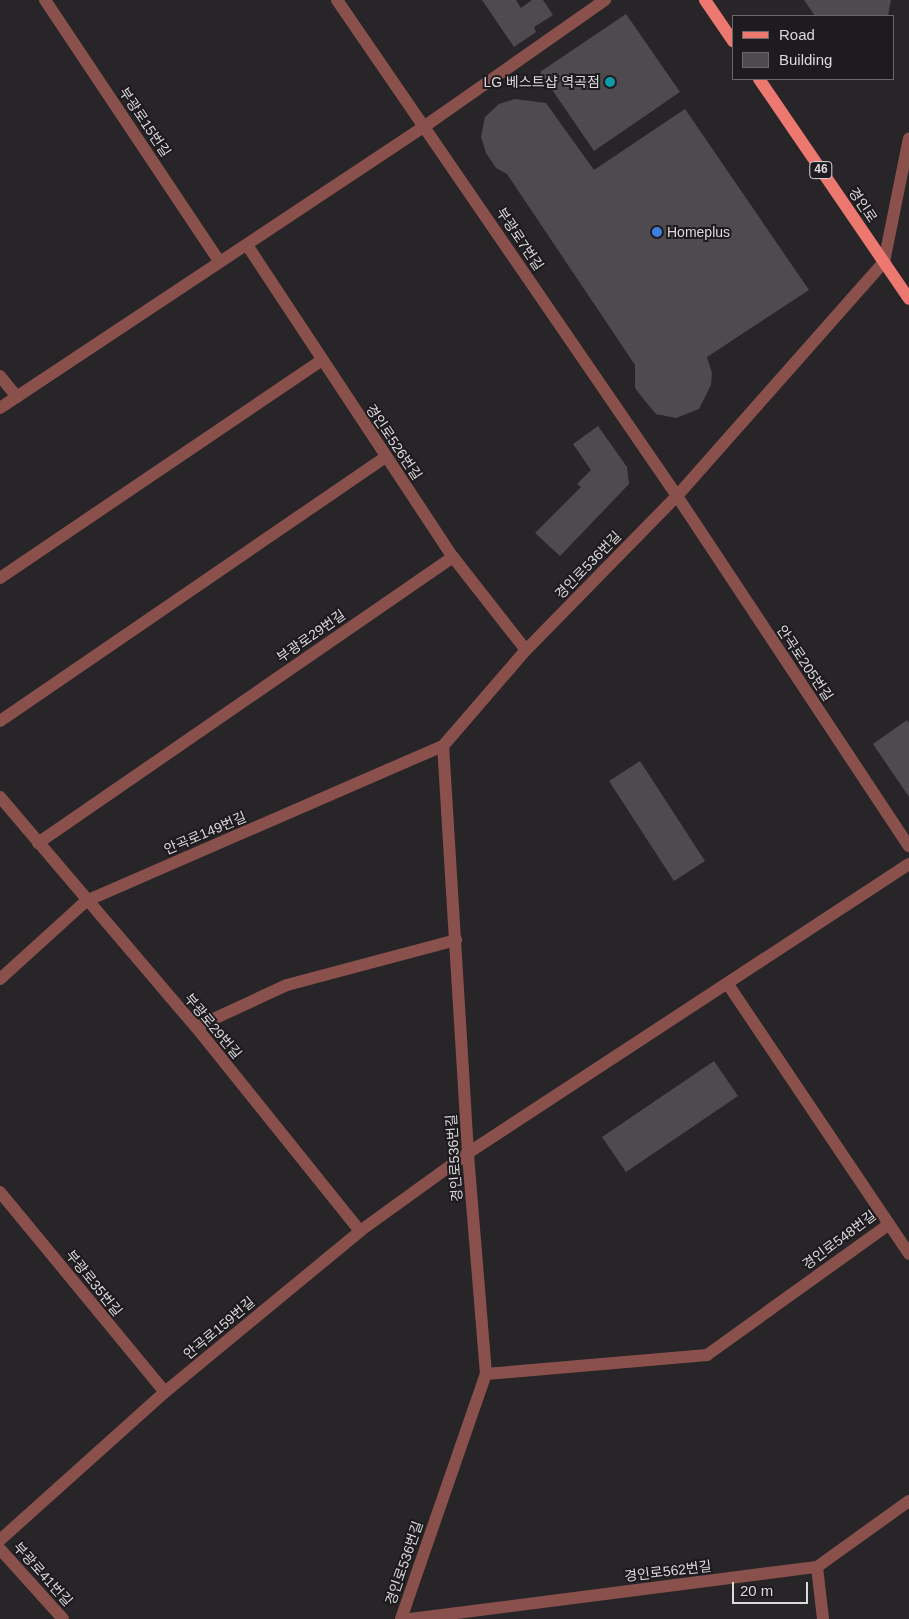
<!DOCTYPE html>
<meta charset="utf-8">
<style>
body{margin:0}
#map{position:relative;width:909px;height:1619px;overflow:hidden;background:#282528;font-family:Helvetica,"Noto Sans KR",sans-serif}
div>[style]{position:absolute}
.building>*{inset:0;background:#4e4a4d}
.minor>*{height:12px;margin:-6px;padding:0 6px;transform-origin:6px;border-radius:6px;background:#8a514c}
.major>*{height:12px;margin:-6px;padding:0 6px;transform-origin:6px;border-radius:6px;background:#ed786f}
.dots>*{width:14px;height:14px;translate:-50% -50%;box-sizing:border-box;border:2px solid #1e1b1f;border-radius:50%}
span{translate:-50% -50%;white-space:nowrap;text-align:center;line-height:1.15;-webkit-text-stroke:4px #1e1b1f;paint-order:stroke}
.shield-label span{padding:1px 4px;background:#1e1b1f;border:1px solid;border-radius:4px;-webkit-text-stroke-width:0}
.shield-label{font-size:12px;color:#dbd9dc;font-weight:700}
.poi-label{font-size:14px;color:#dbd9dc}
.right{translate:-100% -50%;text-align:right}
.left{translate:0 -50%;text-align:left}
.street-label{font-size:14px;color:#dbd9dc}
.legend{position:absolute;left:732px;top:15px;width:162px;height:65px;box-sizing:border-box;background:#1e1b1f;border:1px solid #6a676b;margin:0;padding:6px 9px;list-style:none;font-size:15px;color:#dbd9dc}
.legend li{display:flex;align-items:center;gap:10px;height:25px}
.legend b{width:25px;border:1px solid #6a676b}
.scale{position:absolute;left:732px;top:1582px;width:76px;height:22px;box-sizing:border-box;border:2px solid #dbd9dc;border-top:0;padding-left:6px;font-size:15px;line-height:18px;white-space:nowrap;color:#dbd9dc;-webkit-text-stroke:4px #1e1b1f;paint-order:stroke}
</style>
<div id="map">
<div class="building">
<i style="clip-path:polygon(482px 0,516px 0,521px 8px,532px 0,543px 0,553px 15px,534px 27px,536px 32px,514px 47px)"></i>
<i style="clip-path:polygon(804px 0,891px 0,888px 16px,815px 16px)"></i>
<i style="clip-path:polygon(626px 14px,680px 92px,594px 151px,540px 72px)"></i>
<i style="clip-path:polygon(515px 99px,546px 103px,594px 170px,685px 109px,809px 290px,707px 357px,712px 373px,711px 385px,699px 409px,676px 418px,656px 414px,645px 401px,635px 388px,635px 365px,507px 174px,496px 168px,486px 153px,481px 137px,485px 117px,499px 104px)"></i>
<i style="clip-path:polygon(598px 426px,627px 467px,629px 484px,560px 556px,535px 533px,581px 487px,577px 484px,591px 470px,573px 444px)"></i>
<i style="clip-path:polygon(907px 720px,909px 723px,909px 797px,873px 744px)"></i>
<i style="clip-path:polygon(640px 761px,705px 861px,674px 881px,609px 781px)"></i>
<i style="clip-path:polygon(714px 1061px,738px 1096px,626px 1172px,602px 1137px)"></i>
</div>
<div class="minor">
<i style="left:45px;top:0;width:314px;rotate:56.3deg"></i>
<i style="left:337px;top:0;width:601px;rotate:55.57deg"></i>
<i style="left:677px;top:496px;width:420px;rotate:56.5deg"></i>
<i style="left:247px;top:245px;width:374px;rotate:56.6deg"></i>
<i style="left:453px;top:557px;width:118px;rotate:51.9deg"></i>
<i style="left:0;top:376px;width:27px;rotate:51deg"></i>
<i style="left:0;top:408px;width:510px;rotate:-33.57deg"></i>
<i style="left:425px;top:126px;width:220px;rotate:-35deg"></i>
<i style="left:0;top:578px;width:389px;rotate:-34.1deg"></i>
<i style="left:0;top:721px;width:468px;rotate:-34.4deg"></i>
<i style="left:0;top:797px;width:302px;rotate:49.6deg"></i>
<i style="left:196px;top:1027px;width:262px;rotate:51.2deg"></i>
<i style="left:38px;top:843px;width:504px;rotate:-34.57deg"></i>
<i style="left:0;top:979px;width:116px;rotate:-42.2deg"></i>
<i style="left:86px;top:901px;width:389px;rotate:-23.5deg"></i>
<i style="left:196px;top:1027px;width:100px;rotate:-24.8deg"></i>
<i style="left:287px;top:985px;width:175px;rotate:-14.9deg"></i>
<i style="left:0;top:1192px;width:259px;rotate:50.5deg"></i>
<i style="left:889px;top:1224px;width:36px;rotate:56deg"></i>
<i style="left:486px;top:1374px;width:222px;rotate:-4.9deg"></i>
<i style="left:707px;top:1355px;width:224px;rotate:-35.7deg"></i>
<i style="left:889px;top:1224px;width:289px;rotate:-123.9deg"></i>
<i style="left:0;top:1540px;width:222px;rotate:-41.9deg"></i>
<i style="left:165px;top:1392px;width:253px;rotate:-39.5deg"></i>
<i style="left:360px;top:1231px;width:133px;rotate:-35.8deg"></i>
<i style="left:468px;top:1153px;width:527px;rotate:-33.24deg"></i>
<i style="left:0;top:1549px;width:94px;rotate:48deg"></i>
<i style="left:817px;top:1567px;width:52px;rotate:83.4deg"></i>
<i style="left:401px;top:1619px;width:259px;rotate:-70.9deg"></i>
<i style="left:486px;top:1374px;width:222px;rotate:-94.7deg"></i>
<i style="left:468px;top:1153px;width:408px;rotate:-93.5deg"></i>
<i style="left:443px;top:746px;width:127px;rotate:-49.2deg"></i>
<i style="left:526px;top:650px;width:216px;rotate:-45.6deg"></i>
<i style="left:677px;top:496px;width:312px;rotate:-48.5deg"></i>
<i style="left:884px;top:262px;width:126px;rotate:-78.6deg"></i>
<i style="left:410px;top:1619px;width:410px;rotate:-7.3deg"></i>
<i style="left:817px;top:1567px;width:113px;rotate:-35.7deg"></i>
</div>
<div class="major">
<i style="left:705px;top:0;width:50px;rotate:55.7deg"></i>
<i style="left:759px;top:79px;width:266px;rotate:55.7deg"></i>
</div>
<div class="dots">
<i style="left:610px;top:82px;background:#0f9aa8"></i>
<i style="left:657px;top:232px;background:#3f7fe0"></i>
</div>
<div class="shield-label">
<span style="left:821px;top:170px">46</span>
</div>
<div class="poi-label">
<span class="right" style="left:600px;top:82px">LG 베스트샵 역곡점</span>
<span class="left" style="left:667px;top:232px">Homeplus</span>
</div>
<div class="street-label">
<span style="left:145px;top:122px;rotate:56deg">부광로15번길</span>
<span style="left:863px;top:205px;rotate:56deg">경인로</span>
<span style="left:520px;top:239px;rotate:56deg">부광로7번길</span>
<span style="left:394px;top:442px;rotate:56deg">경인로526번길</span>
<span style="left:588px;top:565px;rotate:-46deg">경인로536번길</span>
<span style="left:311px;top:636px;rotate:-35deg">부광로29번길</span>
<span style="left:805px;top:663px;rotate:56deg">안곡로205번길</span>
<span style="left:205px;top:833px;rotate:-23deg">안곡로149번길</span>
<span style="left:213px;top:1026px;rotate:50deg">부광로29번길</span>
<span style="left:454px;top:1158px;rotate:-94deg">경인로536번길</span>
<span style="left:839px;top:1240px;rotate:-37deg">경인로548번길</span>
<span style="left:94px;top:1283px;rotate:51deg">부광로35번길</span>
<span style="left:219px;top:1328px;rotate:-40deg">안곡로159번길</span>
<span style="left:404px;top:1563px;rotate:-71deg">경인로536번길</span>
<span style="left:668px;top:1571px;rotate:-7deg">경인로562번길</span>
<span style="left:43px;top:1574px;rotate:48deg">부광로41번길</span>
</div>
<ul class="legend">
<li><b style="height:6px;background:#ed786f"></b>Road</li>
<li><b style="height:14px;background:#4e4a4d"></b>Building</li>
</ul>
<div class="scale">20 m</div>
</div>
